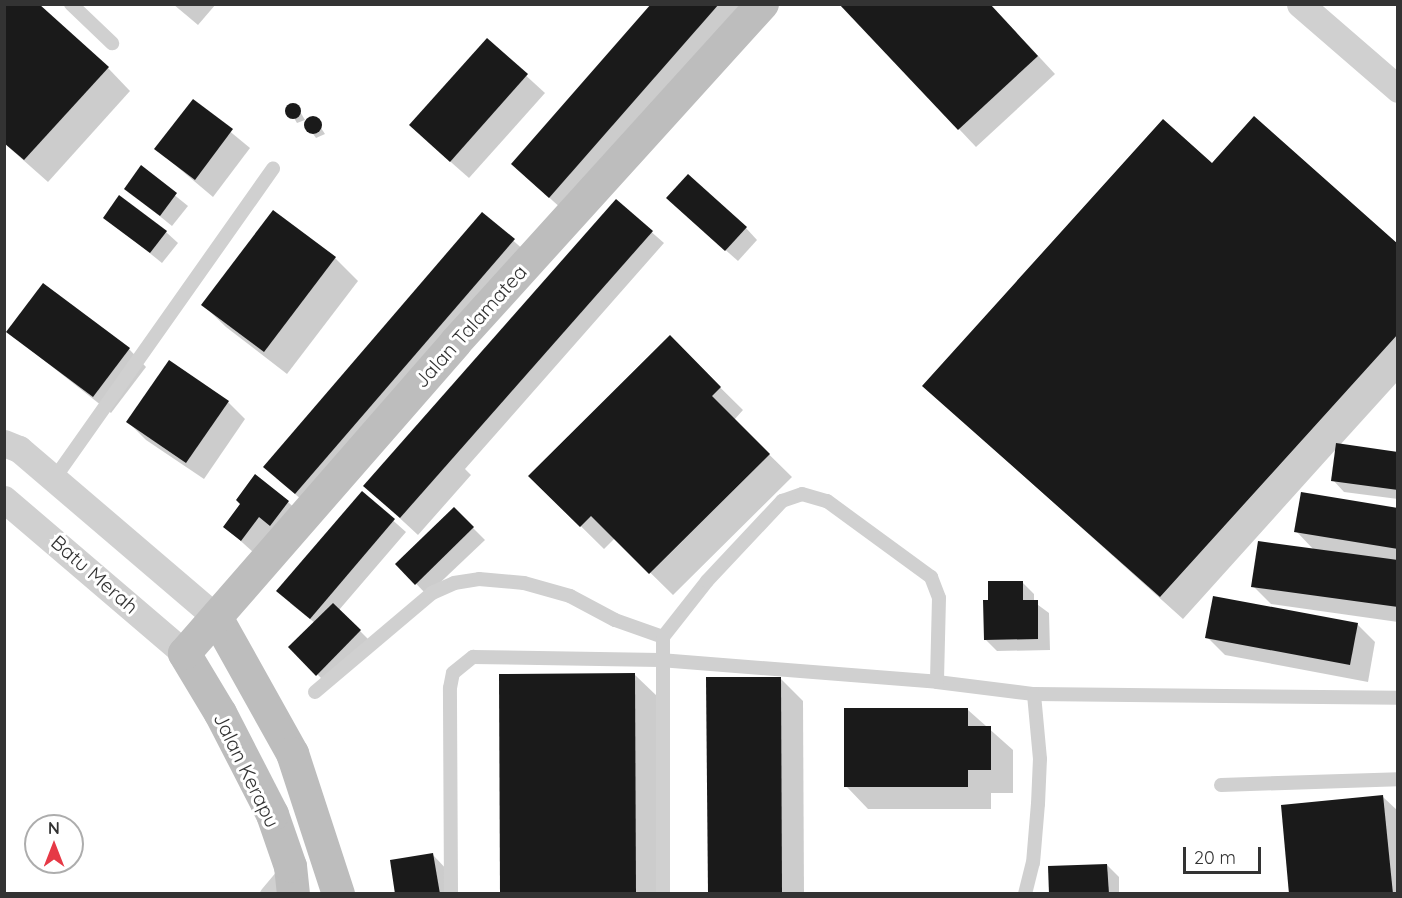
<!DOCTYPE html>
<style>
body{margin:0}
#map{position:relative;width:1402px;height:898px;overflow:hidden;background:#fff;font-family:Quicksand,sans-serif}
div>[style]{position:absolute}
.shadow>*{inset:0;background:#0003}
.building>*{inset:0;background:#1a1a1a}
.round{border-radius:50%}
.lane>*{height:14px;margin:-7px;padding:0 7px;transform-origin:7px;border-radius:7px;background:#d0d0d0}
.street>*{height:27px;margin:-13.5px;padding:0 13.5px;transform-origin:13.5px;border-radius:13.5px;background:#d0d0d0}
.secondary>*{height:33px;margin:-16.5px;padding:0 16.5px;transform-origin:16.5px;border-radius:16.5px;background:#bdbdbd}
span{translate:-50% -50%;white-space:nowrap;text-align:center;line-height:1.15;-webkit-text-stroke:6px #fff;paint-order:stroke}
.street-label{font-size:20px;color:#333}
.frame{position:absolute;inset:0;border:6px solid #333;pointer-events:none}
.north{position:absolute;left:24px;top:814px;width:60px;height:60px;box-sizing:border-box;background:#fff;border:2px solid #adadad;border-radius:50%;rotate:0deg;font-size:16px;font-weight:700;line-height:24px;text-align:center;color:#333}
.north::after{content:'';display:block;margin:auto;width:21px;height:27px;background:#e63946;clip-path:polygon(50% 0,100% 100%,50% 72%,0 100%)}
.scale{position:absolute;left:1183px;top:847px;width:78px;height:27px;box-sizing:border-box;border:3px solid #333;border-top:0;padding-left:8px;font-size:18px;line-height:21px;white-space:nowrap;color:#333;-webkit-text-stroke:4px #fff;paint-order:stroke}
</style>
<div id="map">
<div class="shadow">
<i style="clip-path:polygon(173px 4px,216px 4px,198px 25px)"></i>
<i style="clip-path:polygon(653px 4px,741px 4px,562px 209px,525px 176px)"></i>
<i style="clip-path:polygon(841px 4px,990px 4px,1055px 74px,976px 147px)"></i>
<i style="clip-path:polygon(487px 40px,545px 93px,469px 178px,428px 142px)"></i>
<i style="clip-path:polygon(108px 68px,130px 91px,48px 182px,4px 143px)"></i>
<i style="clip-path:polygon(193px 101px,250px 148px,213px 197px,156px 149px)"></i>
<i style="clip-path:polygon(296px 105px,305px 120px,297px 123px,288px 108px)"></i>
<i style="clip-path:polygon(315px 119px,325px 134px,316px 138px,306px 124px)"></i>
<i style="clip-path:polygon(1212px 165px,1398px 246px,1398px 381px,1340px 445px,1398px 453px,1398px 499px,1344px 492px,1333px 480px,1337px 448px,1183px 619px,924px 386px)"></i>
<i style="clip-path:polygon(141px 168px,188px 206px,172px 226px,126px 189px)"></i>
<i style="clip-path:polygon(616px 201px,664px 243px,465px 469px,471px 475px,418px 535px,365px 486px)"></i>
<i style="clip-path:polygon(680px 210px,746px 228px,757px 240px,738px 261px)"></i>
<i style="clip-path:polygon(483px 214px,526px 252px,308px 505px,276px 478px)"></i>
<i style="clip-path:polygon(105px 217px,166px 232px,178px 243px,162px 263px)"></i>
<i style="clip-path:polygon(335px 258px,358px 281px,287px 374px,226px 327px,203px 305px)"></i>
<i style="clip-path:polygon(8px 332px,129px 349px,146px 367px,111px 413px)"></i>
<i style="clip-path:polygon(670px 338px,743px 410px,734px 420px,792px 477px,673px 595px,615px 538px,604px 549px,530px 476px)"></i>
<i style="clip-path:polygon(228px 402px,245px 419px,204px 479px,146px 440px,128px 422px)"></i>
<i style="clip-path:polygon(362px 493px,406px 532px,339px 610px,372px 643px,329px 686px,290px 647px,315px 623px,290px 603px)"></i>
<i style="clip-path:polygon(288px 502px,300px 513px,253px 552px,225px 527px)"></i>
<i style="clip-path:polygon(454px 509px,485px 540px,427px 595px,397px 564px)"></i>
<i style="clip-path:polygon(1398px 509px,1398px 622px,1271px 604px,1253px 586px,1314px 550px,1296px 531px)"></i>
<i style="clip-path:polygon(1022px 582px,1034px 594px,1034px 602px,1049px 613px,1050px 650px,997px 651px,985px 639px)"></i>
<i style="clip-path:polygon(1357px 624px,1375px 642px,1368px 682px,1225px 655px,1207px 637px)"></i>
<i style="clip-path:polygon(635px 675px,658px 697px,658px 894px,501px 894px)"></i>
<i style="clip-path:polygon(780px 678px,803px 701px,804px 894px,709px 894px)"></i>
<i style="clip-path:polygon(968px 710px,1013px 750px,1013px 793px,991px 793px,991px 809px,868px 809px,846px 786px)"></i>
<i style="clip-path:polygon(1383px 797px,1398px 811px,1398px 894px,1290px 894px)"></i>
<i style="clip-path:polygon(433px 855px,450px 873px,454px 894px,396px 894px)"></i>
<i style="clip-path:polygon(1107px 865px,1119px 877px,1119px 894px,1050px 894px)"></i>
</div>
<div class="building">
<i style="clip-path:polygon(4px 4px,39px 4px,109px 67px,24px 160px,4px 143px)"></i>
<i style="clip-path:polygon(651px 4px,719px 4px,549px 198px,511px 164px)"></i>
<i style="clip-path:polygon(839px 4px,990px 4px,1038px 56px,958px 130px)"></i>
<i style="clip-path:polygon(487px 38px,528px 74px,450px 162px,409px 125px)"></i>
<i style="clip-path:polygon(193px 99px,233px 129px,195px 180px,154px 149px)"></i>
<i class="round" style="left:285px;top:103px;width:16px;height:16px"></i>
<i style="clip-path:polygon(1254px 116px,1398px 244px,1398px 334px,1160px 597px,922px 386px,1163px 119px,1212px 163px)"></i>
<i class="round" style="left:304px;top:116px;width:18px;height:18px"></i>
<i style="clip-path:polygon(141px 165px,177px 193px,160px 216px,124px 189px)"></i>
<i style="clip-path:polygon(688px 174px,747px 227px,725px 251px,666px 198px)"></i>
<i style="clip-path:polygon(119px 195px,167px 231px,150px 253px,103px 218px)"></i>
<i style="clip-path:polygon(616px 199px,653px 231px,400px 518px,363px 486px)"></i>
<i style="clip-path:polygon(273px 210px,336px 257px,264px 352px,201px 305px)"></i>
<i style="clip-path:polygon(482px 212px,515px 239px,295px 494px,263px 467px)"></i>
<i style="clip-path:polygon(43px 283px,130px 348px,93px 397px,6px 332px)"></i>
<i style="clip-path:polygon(670px 335px,721px 387px,712px 396px,770px 454px,649px 574px,591px 516px,580px 527px,528px 476px)"></i>
<i style="clip-path:polygon(169px 360px,229px 401px,186px 463px,126px 422px)"></i>
<i style="clip-path:polygon(1336px 443px,1398px 452px,1398px 490px,1331px 481px)"></i>
<i style="clip-path:polygon(255px 474px,289px 501px,270px 526px,259px 517px,241px 541px,223px 527px,240px 504px,236px 500px)"></i>
<i style="clip-path:polygon(362px 491px,395px 519px,310px 619px,276px 591px)"></i>
<i style="clip-path:polygon(1301px 492px,1398px 508px,1398px 549px,1294px 532px)"></i>
<i style="clip-path:polygon(454px 507px,474px 527px,415px 585px,395px 564px)"></i>
<i style="clip-path:polygon(1258px 541px,1398px 560px,1398px 607px,1251px 587px)"></i>
<i style="clip-path:polygon(988px 581px,1023px 581px,1023px 600px,1038px 600px,1038px 639px,984px 640px,983px 600px,988px 600px)"></i>
<i style="clip-path:polygon(1213px 596px,1358px 623px,1350px 665px,1205px 638px)"></i>
<i style="clip-path:polygon(333px 603px,361px 630px,316px 676px,288px 647px)"></i>
<i style="clip-path:polygon(635px 673px,636px 894px,500px 894px,499px 674px)"></i>
<i style="clip-path:polygon(706px 677px,781px 677px,782px 894px,708px 894px)"></i>
<i style="clip-path:polygon(844px 708px,968px 708px,968px 726px,991px 726px,991px 770px,968px 770px,968px 787px,844px 787px)"></i>
<i style="clip-path:polygon(1383px 795px,1393px 894px,1289px 894px,1281px 805px)"></i>
<i style="clip-path:polygon(433px 853px,440px 894px,395px 894px,390px 860px)"></i>
<i style="clip-path:polygon(1107px 864px,1109px 894px,1049px 894px,1048px 866px)"></i>
</div>
<div class="lane">
<i style="left:71px;top:4px;width:57px;rotate:43.6deg"></i>
<i style="left:54px;top:479px;width:380px;rotate:-54.8deg"></i>
<i style="left:315px;top:692px;width:153px;rotate:-40.2deg"></i>
<i style="left:432px;top:593px;width:24px;rotate:-24deg"></i>
<i style="left:454px;top:583px;width:25px;rotate:-9deg"></i>
<i style="left:479px;top:579px;width:45px;rotate:5.1deg"></i>
<i style="left:524px;top:583px;width:48px;rotate:15.8deg"></i>
<i style="left:570px;top:596px;width:51px;rotate:28.1deg"></i>
<i style="left:615px;top:620px;width:51px;rotate:19.5deg"></i>
<i style="left:1221px;top:785px;width:177px;rotate:-1.9deg"></i>
<i style="left:267px;top:894px;width:31px;rotate:-50deg"></i>
<i style="left:451px;top:894px;width:206px;rotate:-90.3deg"></i>
<i style="left:450px;top:688px;width:15px;rotate:-79deg"></i>
<i style="left:453px;top:673px;width:26px;rotate:-39deg"></i>
<i style="left:473px;top:657px;width:187px;rotate:0.9deg"></i>
<i style="left:660px;top:660px;width:278px;rotate:4.5deg"></i>
<i style="left:937px;top:682px;width:98px;rotate:7.1deg"></i>
<i style="left:1034px;top:694px;width:364px;rotate:0.6deg"></i>
<i style="left:663px;top:894px;width:257px;rotate:-90deg"></i>
<i style="left:663px;top:637px;width:71px;rotate:-51.8deg"></i>
<i style="left:707px;top:581px;width:110px;rotate:-46.8deg"></i>
<i style="left:782px;top:501px;width:21px;rotate:-19deg"></i>
<i style="left:802px;top:494px;width:26px;rotate:16deg"></i>
<i style="left:827px;top:501px;width:129px;rotate:36.2deg"></i>
<i style="left:931px;top:577px;width:22px;rotate:69deg"></i>
<i style="left:939px;top:598px;width:84px;rotate:91.4deg"></i>
<i style="left:1025px;top:894px;width:32px;rotate:-76deg"></i>
<i style="left:1033px;top:863px;width:59px;rotate:-85.2deg"></i>
<i style="left:1038px;top:804px;width:45px;rotate:-87.5deg"></i>
<i style="left:1040px;top:759px;width:65px;rotate:-95.3deg"></i>
</div>
<div class="street">
<i style="left:1300px;top:4px;width:130px;rotate:40.9deg"></i>
<i style="left:4px;top:443px;width:16px;rotate:22deg"></i>
<i style="left:19px;top:449px;width:259px;rotate:40.5deg"></i>
<i style="left:4px;top:499px;width:237px;rotate:40.5deg"></i>
</div>
<div class="secondary">
<i style="left:216px;top:617px;width:156px;rotate:60.8deg"></i>
<i style="left:292px;top:753px;width:148px;rotate:71.9deg"></i>
<i style="left:293px;top:894px;width:28px;rotate:-96deg"></i>
<i style="left:290px;top:866px;width:55px;rotate:-109.1deg"></i>
<i style="left:272px;top:814px;width:114px;rotate:-117.2deg"></i>
<i style="left:220px;top:713px;width:70px;rotate:-121deg"></i>
<i style="left:184px;top:653px;width:413px;rotate:-48.9deg"></i>
<i style="left:455px;top:342px;width:457px;rotate:-47.8deg"></i>
</div>
<div class="street-label">
<span style="left:470px;top:326px;rotate:-48deg">Jalan Talamatea</span>
<span style="left:95px;top:574px;rotate:41deg">Batu Merah</span>
<span style="left:247px;top:770px;rotate:64deg">Jalan Kerapu</span>
</div>
<div class="frame"></div>
<div class="north">N</div>
<div class="scale">20 m</div>
</div>
